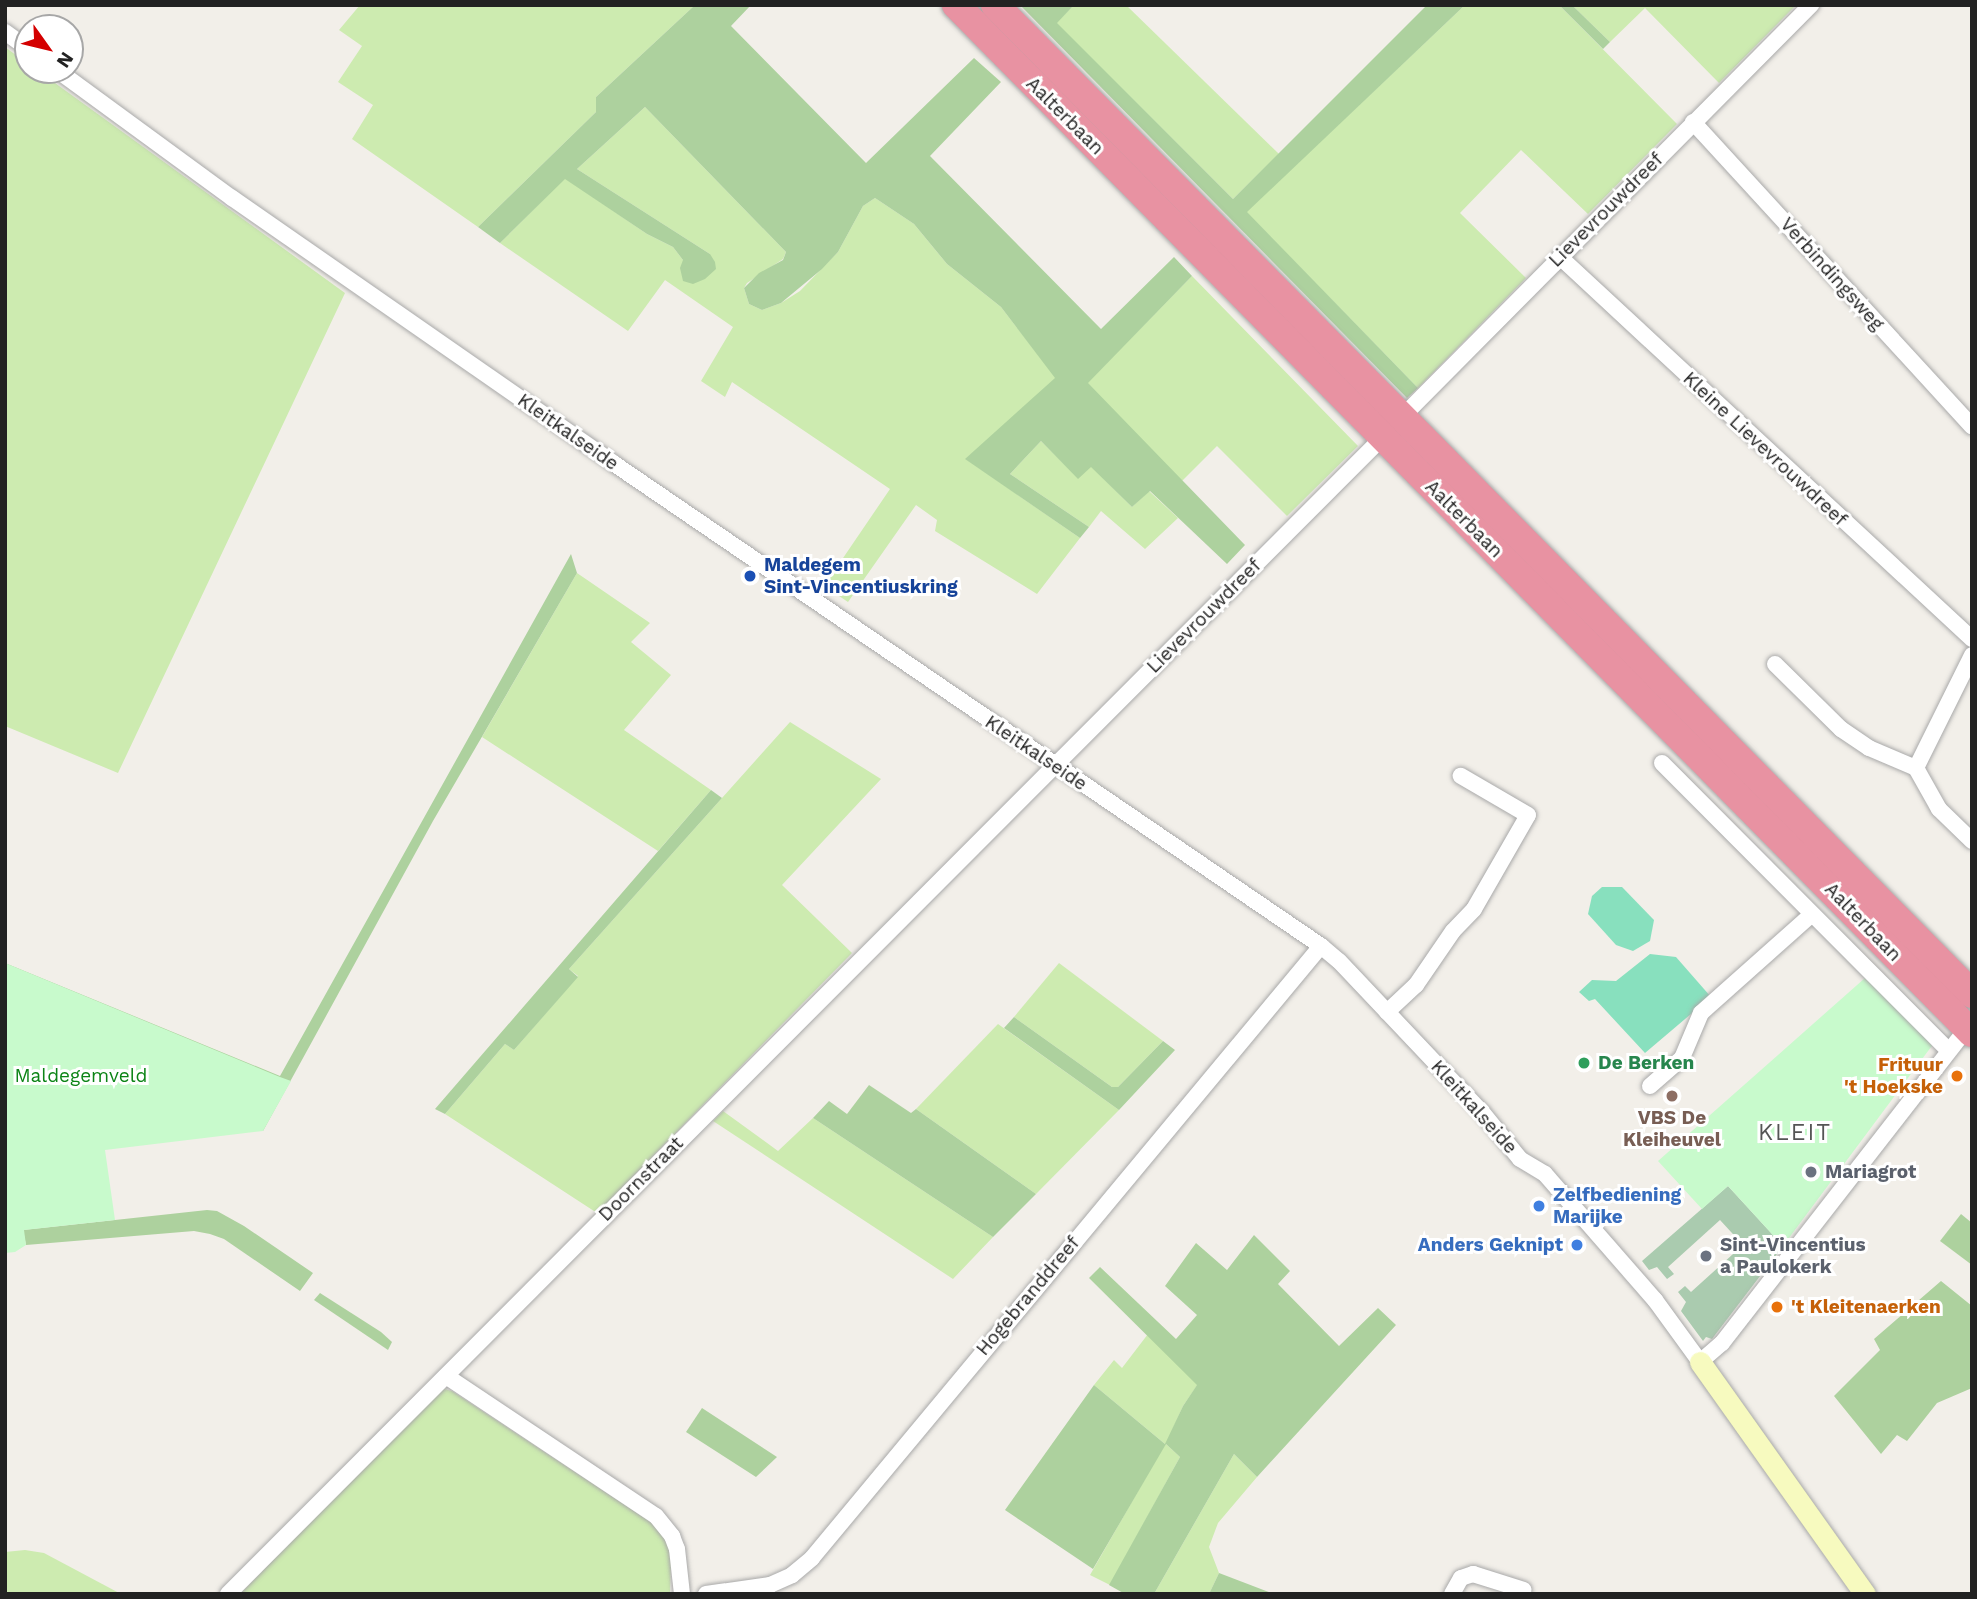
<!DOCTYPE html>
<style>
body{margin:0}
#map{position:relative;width:1977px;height:1599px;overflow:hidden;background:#f2efe9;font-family:"Work Sans",sans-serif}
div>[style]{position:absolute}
.grass>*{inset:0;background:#cdebb0}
.forest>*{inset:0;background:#add19e}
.cemetery>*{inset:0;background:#aacbaf}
.park>*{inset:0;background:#c8facc}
.pitch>*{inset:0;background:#88e0be}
.roads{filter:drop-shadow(0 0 2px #a9a9a9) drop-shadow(0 0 2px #a9a9a9)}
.street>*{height:16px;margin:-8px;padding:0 8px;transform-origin:8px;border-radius:8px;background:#fff}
.secondary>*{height:21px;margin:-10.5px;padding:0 10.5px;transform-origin:10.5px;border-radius:10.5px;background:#f7fabf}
.highway>*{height:28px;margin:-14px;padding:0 14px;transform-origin:14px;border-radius:14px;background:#e892a2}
.dots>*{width:19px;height:19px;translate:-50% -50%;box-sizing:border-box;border:4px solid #fff;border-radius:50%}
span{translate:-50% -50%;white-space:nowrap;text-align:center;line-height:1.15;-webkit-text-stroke:6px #fff;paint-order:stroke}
.street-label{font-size:19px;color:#222}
.transit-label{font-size:19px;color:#164399;font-weight:700}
.left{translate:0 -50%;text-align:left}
.leisure-label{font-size:19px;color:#27864d;font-weight:700}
.food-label{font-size:19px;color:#c56008;font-weight:700}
.right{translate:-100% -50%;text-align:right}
.park-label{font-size:19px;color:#0c8416}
.education-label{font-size:19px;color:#785e54;font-weight:700}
.worship-label{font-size:19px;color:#5b616d;font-weight:700}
.shop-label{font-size:19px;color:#366cbe;font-weight:700}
.quarter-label{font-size:23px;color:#555;letter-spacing:2px}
.frame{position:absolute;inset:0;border:7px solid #222;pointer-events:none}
.north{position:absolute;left:14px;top:14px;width:70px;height:70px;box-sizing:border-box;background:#fff;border:2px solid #a7a7a7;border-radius:50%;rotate:124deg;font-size:19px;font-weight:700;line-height:28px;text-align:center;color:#222}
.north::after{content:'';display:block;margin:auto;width:24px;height:32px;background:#d40000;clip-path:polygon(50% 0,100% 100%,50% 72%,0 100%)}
</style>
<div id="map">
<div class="grass">
<i style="clip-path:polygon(360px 5px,695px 5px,596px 97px,596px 112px,478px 227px,352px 139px,373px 105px,338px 82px,362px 46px,339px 30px)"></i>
<i style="clip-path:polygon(1074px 5px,1126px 5px,1279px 154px,1233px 199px,1056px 23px)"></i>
<i style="clip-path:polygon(1465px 5px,1559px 5px,1677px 124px,1588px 214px,1521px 150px,1460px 213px,1526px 278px,1418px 388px,1246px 212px)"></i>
<i style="clip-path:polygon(1572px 5px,1796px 5px,1719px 83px,1645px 8px,1610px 42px)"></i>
<i style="clip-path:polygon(5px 47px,28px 64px,28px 70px,37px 70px,345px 293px,118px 773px,5px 726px)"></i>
<i style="clip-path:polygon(645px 107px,786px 252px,783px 259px,747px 283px,744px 288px,749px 304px,762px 310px,781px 303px,800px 291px,838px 252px,863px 206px,875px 198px,914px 224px,947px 264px,1001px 307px,1056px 378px,966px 459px,1080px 538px,1037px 594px,935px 531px,937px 520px,916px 505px,848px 602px,824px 586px,890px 489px,732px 382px,725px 397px,701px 381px,733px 327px,665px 280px,628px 331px,500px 243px,565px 178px,647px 234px,673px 247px,683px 260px,710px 254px,577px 169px)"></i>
<i style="clip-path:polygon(1192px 276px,1358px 446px,1287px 516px,1217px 446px,1181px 482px,1087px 383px)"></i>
<i style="clip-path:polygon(1041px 441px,1078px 478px,1091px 466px,1132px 507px,1149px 491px,1178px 518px,1145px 549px,1101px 511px,1089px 527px,1010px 474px)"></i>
<i style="clip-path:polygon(577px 573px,650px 623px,631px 642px,671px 675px,624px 730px,711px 790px,658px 851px,482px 737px)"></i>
<i style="clip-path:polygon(790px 722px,881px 779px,782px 885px,852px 953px,597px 1213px,445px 1114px,505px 1044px,514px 1050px,578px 976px,569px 969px)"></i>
<i style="clip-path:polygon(1059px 963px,1163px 1041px,1118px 1087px,1112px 1087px,1014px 1017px)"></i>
<i style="clip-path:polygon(998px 1024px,1119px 1110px,1036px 1194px,916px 1109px)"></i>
<i style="clip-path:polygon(723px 1111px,778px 1151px,813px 1118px,993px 1237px,953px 1279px,713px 1121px)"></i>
<i style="clip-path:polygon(1148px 1334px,1198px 1384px,1183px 1406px,1166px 1444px,1180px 1457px,1110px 1585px,1090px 1575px,1165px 1444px,1094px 1385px,1114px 1360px,1122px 1368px)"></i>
<i style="clip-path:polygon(444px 1389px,452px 1391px,655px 1525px,663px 1534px,671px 1555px,670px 1594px,240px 1594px,436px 1394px)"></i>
<i style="clip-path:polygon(1234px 1454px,1257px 1477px,1218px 1523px,1209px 1547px,1219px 1573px,1209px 1594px,1154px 1594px)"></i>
<i style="clip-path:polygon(25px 1550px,44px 1553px,121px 1594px,5px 1594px,5px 1552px)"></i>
</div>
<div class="forest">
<i style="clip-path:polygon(695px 5px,751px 5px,731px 26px,866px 163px,974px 58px,1001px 82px,930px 156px,1101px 329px,1174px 257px,1192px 276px,1088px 383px,1245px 545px,1227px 564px,1150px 491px,1132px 507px,1091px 467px,1078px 479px,1041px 441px,1010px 474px,1089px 527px,1080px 538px,965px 459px,1055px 378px,1001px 307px,947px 264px,914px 224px,875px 198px,863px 206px,838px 252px,822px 269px,781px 303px,762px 310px,749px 304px,744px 288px,759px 273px,783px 260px,786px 252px,645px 107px,577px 169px,710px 254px,715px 262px,716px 269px,705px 279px,693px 284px,683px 281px,680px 268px,683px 260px,673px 247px,647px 234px,565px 179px,500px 243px,478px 227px,596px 112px,596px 97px)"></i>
<i style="clip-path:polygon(1020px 5px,1074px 5px,1057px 23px,1233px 199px,1427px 5px,1465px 5px,1247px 212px,1418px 388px,1407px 398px)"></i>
<i style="clip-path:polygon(1559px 5px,1572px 5px,1610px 42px,1603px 49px)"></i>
<i style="clip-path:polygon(571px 554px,577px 573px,433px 821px,263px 1131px,5px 963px,280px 1076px)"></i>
<i style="clip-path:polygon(711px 790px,722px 798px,569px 969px,578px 977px,514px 1050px,505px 1044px,445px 1114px,435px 1109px)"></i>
<i style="clip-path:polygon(1014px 1017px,1112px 1087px,1118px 1087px,1163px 1041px,1175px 1050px,1119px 1110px,1004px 1028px)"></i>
<i style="clip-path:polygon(869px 1085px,911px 1113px,916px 1109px,1036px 1194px,993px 1237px,813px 1118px,829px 1101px,847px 1114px)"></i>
<i style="clip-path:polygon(207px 1210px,217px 1211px,244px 1226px,313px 1273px,300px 1291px,224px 1239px,210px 1234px,194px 1231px,26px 1245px,23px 1230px)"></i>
<i style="clip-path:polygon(1961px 1214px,1972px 1223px,1972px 1265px,1940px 1241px)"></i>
<i style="clip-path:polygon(1254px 1235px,1290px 1271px,1278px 1284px,1339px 1346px,1378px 1308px,1396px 1325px,1257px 1477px,1234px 1454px,1154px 1594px,1125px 1594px,1109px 1585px,1180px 1457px,1166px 1444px,1093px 1569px,1005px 1510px,1094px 1385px,1165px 1444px,1183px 1406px,1197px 1385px,1089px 1278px,1100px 1267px,1176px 1339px,1197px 1315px,1165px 1286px,1196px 1243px,1227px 1270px)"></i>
<i style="clip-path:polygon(1941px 1281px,1972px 1306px,1972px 1388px,1937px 1403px,1907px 1441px,1897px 1435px,1881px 1454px,1834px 1396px,1880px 1350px,1874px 1339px)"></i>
<i style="clip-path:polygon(320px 1293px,381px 1332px,392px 1342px,388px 1350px,314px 1300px)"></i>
<i style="clip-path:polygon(702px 1408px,777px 1457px,756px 1477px,686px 1432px)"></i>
<i style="clip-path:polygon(1219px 1573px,1274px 1594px,1209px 1594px)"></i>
</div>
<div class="cemetery">
<i style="clip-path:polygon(1728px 1186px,1783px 1246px,1712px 1339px,1706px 1337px,1703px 1341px,1681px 1311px,1686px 1302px,1678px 1292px,1685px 1286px,1691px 1292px,1743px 1245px,1720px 1220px,1668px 1267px,1674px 1274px,1667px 1279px,1657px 1267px,1649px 1270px,1642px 1261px)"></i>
</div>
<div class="park">
<i style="clip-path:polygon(5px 963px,280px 1077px,291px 1081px,263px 1131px,105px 1150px,115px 1220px,24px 1230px,26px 1245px,15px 1252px,5px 1253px)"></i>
<i style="clip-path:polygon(1865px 978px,1934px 1043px,1783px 1246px,1728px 1186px,1702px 1209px,1658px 1161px)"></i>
</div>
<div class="pitch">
<i style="clip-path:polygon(1602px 887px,1622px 887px,1654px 920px,1650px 941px,1633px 951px,1616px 945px,1588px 914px,1592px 896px)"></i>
<i style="clip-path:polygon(1650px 954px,1676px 957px,1711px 997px,1645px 1053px,1595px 999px,1589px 1001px,1579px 992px,1592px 980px,1616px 981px)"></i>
</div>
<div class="roads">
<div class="street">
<i style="left:5px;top:32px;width:29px;rotate:36deg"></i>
<i style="left:57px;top:70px;width:217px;rotate:36.2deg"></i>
<i style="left:232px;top:198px;width:464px;rotate:34.8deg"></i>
<i style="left:613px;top:463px;width:857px;rotate:34.3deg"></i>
<i style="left:1321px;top:946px;width:23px;rotate:40deg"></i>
<i style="left:1339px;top:961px;width:208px;rotate:46.6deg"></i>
<i style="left:1482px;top:1112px;width:60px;rotate:51deg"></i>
<i style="left:1520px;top:1159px;width:29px;rotate:31deg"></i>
<i style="left:1545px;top:1174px;width:167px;rotate:48.9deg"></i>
<i style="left:1655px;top:1300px;width:77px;rotate:54deg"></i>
<i style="left:1700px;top:1362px;width:29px;rotate:-41deg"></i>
<i style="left:1722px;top:1343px;width:404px;rotate:-52.1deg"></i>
<i style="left:1693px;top:122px;width:413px;rotate:47.5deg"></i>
<i style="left:1560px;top:257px;width:562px;rotate:42.84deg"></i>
<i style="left:1402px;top:417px;width:581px;rotate:-45.21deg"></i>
<i style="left:1775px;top:664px;width:93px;rotate:44.6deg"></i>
<i style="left:1841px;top:729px;width:34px;rotate:34deg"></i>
<i style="left:1869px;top:748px;width:51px;rotate:23.1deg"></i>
<i style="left:1916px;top:768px;width:47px;rotate:60.7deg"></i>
<i style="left:1939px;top:809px;width:46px;rotate:44.1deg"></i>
<i style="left:1662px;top:763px;width:405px;rotate:45.1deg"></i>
<i style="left:1916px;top:768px;width:126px;rotate:-63.6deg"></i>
<i style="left:1387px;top:1012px;width:40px;rotate:-43deg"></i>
<i style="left:1416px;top:985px;width:65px;rotate:-55.6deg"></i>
<i style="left:1453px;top:931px;width:30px;rotate:-46deg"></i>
<i style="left:1474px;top:909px;width:108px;rotate:-60.1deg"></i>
<i style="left:1528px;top:815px;width:78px;rotate:-149.8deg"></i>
<i style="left:1650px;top:1086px;width:43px;rotate:-41.2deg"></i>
<i style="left:1682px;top:1058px;width:49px;rotate:-67.1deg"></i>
<i style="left:1701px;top:1013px;width:147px;rotate:-41.7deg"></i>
<i style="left:446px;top:1376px;width:252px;rotate:33.7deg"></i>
<i style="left:656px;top:1516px;width:26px;rotate:51deg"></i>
<i style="left:672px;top:1536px;width:14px;rotate:69deg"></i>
<i style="left:677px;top:1549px;width:45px;rotate:83.7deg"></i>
<i style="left:228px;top:1594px;width:1635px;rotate:-45.05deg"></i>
<i style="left:706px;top:1594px;width:65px;rotate:-8deg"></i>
<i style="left:770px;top:1585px;width:24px;rotate:-24deg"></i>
<i style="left:792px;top:1575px;width:26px;rotate:-40deg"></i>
<i style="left:812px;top:1558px;width:796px;rotate:-50.25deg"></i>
<i style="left:1452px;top:1594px;width:18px;rotate:-61deg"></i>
<i style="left:1461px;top:1578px;width:13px;rotate:-18deg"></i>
<i style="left:1473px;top:1574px;width:53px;rotate:17.4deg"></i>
</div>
<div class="secondary">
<i style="left:1700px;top:1362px;width:285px;rotate:54.6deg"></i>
</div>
<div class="highway">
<i style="left:956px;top:5px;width:1445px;rotate:45.34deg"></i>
<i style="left:995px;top:5px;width:1390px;rotate:45.35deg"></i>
</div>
</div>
<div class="dots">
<i style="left:750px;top:576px;background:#1a4fb4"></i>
<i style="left:1584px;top:1063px;background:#2e9e5b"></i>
<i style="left:1957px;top:1076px;background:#e8710a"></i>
<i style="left:1672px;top:1096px;background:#8d6e63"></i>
<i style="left:1811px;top:1172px;background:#6b7280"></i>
<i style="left:1539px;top:1206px;background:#3f7fe0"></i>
<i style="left:1577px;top:1245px;background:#3f7fe0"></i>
<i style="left:1706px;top:1256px;background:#6b7280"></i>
<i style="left:1777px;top:1307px;background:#e8710a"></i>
</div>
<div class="street-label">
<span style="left:1065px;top:116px;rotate:45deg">Aalterbaan</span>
<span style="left:1606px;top:210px;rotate:-45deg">Lievevrouwdreef</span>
<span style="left:1832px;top:274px;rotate:48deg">Verbindingsweg</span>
<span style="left:568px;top:432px;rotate:35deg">Kleitkalseide</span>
<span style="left:1765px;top:449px;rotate:43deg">Kleine Lievevrouwdreef</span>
<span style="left:1464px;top:519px;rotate:45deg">Aalterbaan</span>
<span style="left:1204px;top:616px;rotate:-45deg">Lievevrouwdreef</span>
<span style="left:1036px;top:753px;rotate:34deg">Kleitkalseide</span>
<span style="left:1863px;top:922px;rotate:46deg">Aalterbaan</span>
<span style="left:1474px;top:1107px;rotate:48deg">Kleitkalseide</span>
<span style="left:641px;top:1179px;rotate:-45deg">Doornstraat</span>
<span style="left:1028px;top:1296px;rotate:-50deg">Hogebranddreef</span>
</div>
<div class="transit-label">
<span class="left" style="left:764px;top:576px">Maldegem<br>Sint-Vincentiuskring</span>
</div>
<div class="leisure-label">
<span class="left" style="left:1598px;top:1063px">De Berken</span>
</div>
<div class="food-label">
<span class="right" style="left:1943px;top:1076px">Frituur<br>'t Hoekske</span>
<span class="left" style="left:1791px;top:1307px">'t Kleitenaerken</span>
</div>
<div class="park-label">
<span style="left:81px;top:1076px">Maldegemveld</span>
</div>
<div class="education-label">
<span style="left:1672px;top:1129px">VBS De<br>Kleiheuvel</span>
</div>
<div class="worship-label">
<span class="left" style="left:1825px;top:1172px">Mariagrot</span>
<span class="left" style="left:1720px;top:1256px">Sint-Vincentius<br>a Paulokerk</span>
</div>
<div class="shop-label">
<span class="left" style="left:1553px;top:1206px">Zelfbediening<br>Marijke</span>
<span class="right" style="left:1563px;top:1245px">Anders Geknipt</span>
</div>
<div class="quarter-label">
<span style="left:1795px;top:1133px">KLEIT</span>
</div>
<div class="frame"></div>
<div class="north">N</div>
</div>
